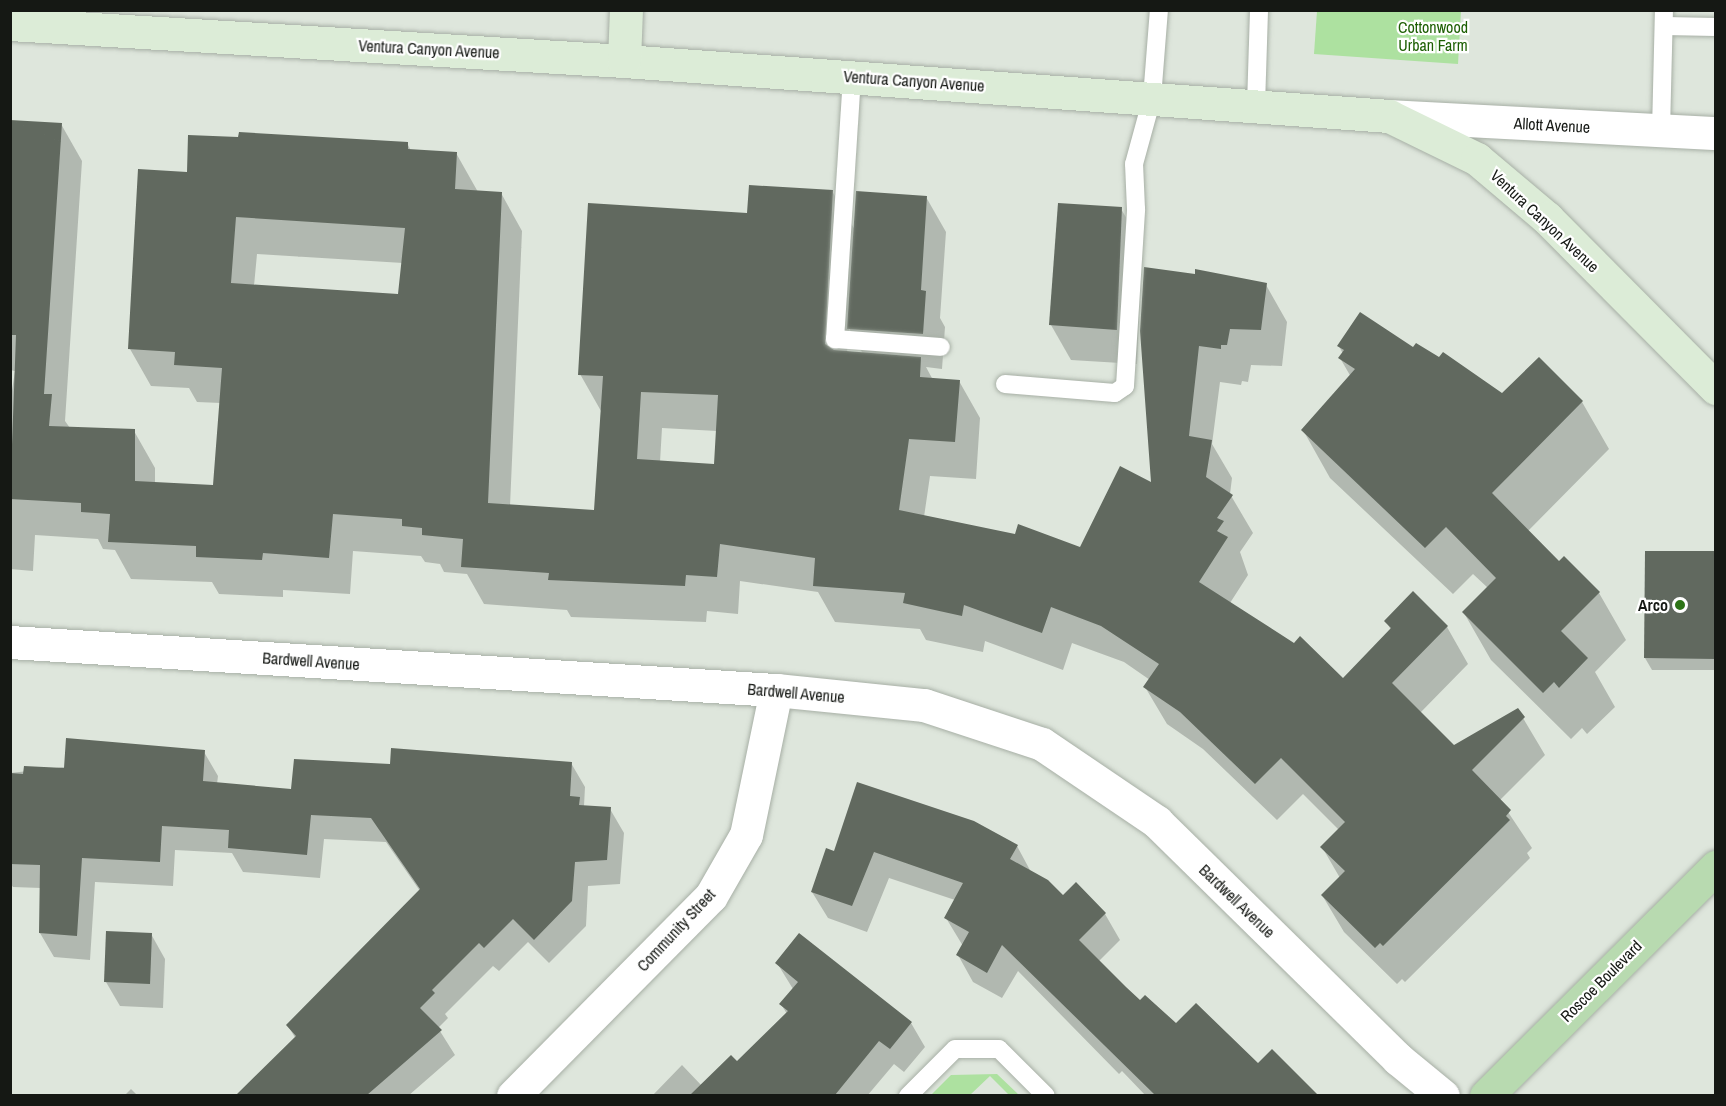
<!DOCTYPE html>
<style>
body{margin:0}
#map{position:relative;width:1726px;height:1106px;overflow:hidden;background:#dee6dc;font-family:"Archivo Narrow",sans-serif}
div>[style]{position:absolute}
.green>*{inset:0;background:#ade1a0}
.shadow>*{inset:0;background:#0003}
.building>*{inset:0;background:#61695f}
.roads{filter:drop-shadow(0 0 2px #a7afa5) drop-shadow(0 0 2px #a7afa5)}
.lane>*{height:18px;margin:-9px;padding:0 9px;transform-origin:9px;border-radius:9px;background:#fff}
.street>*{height:33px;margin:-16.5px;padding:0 16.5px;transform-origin:16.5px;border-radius:16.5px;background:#fff}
.secondary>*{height:33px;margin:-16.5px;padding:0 16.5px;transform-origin:16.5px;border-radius:16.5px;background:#dcecd7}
.primary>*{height:33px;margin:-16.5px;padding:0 16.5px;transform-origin:16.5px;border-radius:16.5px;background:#b8dab0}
.dots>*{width:16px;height:16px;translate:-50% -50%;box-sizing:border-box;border:3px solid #fff;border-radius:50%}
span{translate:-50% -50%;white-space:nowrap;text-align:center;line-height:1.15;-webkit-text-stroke:4.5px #fff;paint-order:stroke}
.park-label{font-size:16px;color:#1d5f04}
.street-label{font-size:16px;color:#151814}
.poi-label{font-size:16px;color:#151814;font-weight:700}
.right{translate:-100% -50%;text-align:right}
.frame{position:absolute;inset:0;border:12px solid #151814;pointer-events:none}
</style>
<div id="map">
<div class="green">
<i style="clip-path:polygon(1317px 11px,1461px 11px,1458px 64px,1314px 54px)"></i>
<i style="clip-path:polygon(997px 1074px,1019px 1095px,1009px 1095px,990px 1076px,970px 1095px,931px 1095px,951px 1075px)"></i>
</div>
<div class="shadow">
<i style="clip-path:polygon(evenodd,10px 121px,61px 124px,82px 161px,65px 421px,70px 428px,134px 431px,155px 468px,155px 484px,215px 486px,221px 403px,197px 402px,189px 388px,151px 386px,130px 349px,188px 173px,407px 143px,411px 151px,456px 153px,478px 192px,501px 193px,522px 231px,510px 506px,595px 511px,601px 411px,580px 374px,749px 214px,832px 191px,855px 230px,926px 197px,946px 232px,940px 318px,945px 327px,942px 369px,926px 367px,933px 380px,959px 381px,980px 418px,976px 479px,930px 476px,924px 517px,1081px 549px,1153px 484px,1141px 331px,1266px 285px,1287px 322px,1282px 366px,1251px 365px,1248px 382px,1242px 381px,1241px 385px,1220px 382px,1212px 444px,1232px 478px,1230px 494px,1253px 533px,1240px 552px,1248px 575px,1230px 603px,1343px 680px,1391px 630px,1386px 621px,1413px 593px,1447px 627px,1468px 664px,1420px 713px,1454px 747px,1523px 718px,1545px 755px,1500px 800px,1532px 848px,1527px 853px,1530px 858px,1405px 982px,1402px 979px,1397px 984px,1344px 932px,1322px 895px,1340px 878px,1322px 847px,1339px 830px,1303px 794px,1277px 820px,1203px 749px,1167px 724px,1145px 687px,1150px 680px,1124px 662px,1072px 643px,1063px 670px,985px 641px,983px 652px,926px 640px,920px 629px,835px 622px,818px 592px,740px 581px,738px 614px,707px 611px,706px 622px,571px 617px,567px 610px,484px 604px,467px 574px,444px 572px,440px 564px,425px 562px,421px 556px,353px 551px,350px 594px,283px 590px,283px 597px,219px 594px,212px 582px,131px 579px,115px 550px,103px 549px,98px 539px,35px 535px,33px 571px,10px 569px,10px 403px,15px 371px,10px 370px,10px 121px,257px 254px,403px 263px,400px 295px,254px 286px,257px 254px,10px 121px,849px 328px,863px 354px,847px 353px,849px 328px,10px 121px,662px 428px,717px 431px,715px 466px,660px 462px,662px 428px)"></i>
<i style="clip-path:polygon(1121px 209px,1142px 244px,1137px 364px,1071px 360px,1051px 325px)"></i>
<i style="clip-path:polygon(1339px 346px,1413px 349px,1503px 395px,1582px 402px,1609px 449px,1528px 531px,1559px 563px,1564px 558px,1599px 593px,1626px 640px,1595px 672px,1615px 707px,1587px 734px,1582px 728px,1571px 739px,1491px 660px,1464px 613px,1488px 588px,1473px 574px,1453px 594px,1330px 478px,1303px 430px,1351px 377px,1340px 358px,1343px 354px)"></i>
<i style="clip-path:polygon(1646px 552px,1716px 552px,1716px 670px,1652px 670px,1645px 658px)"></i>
<i style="clip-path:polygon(204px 752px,218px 776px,217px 784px,293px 791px,392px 766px,571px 763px,585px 787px,584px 806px,610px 809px,624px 833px,620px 884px,588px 886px,586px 926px,549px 963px,528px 942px,499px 971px,493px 966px,445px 1014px,448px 1018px,438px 1028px,455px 1055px,408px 1096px,238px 1096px,296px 1039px,288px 1026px,420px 891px,386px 842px,324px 839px,320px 878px,243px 872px,232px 853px,175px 850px,173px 886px,95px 882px,90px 960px,54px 957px,40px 933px,41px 888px,13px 887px,10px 883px,10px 773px)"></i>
<i style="clip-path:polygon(1017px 846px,1031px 872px,1063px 897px,1105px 914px,1120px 940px,1099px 961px,1140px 1002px,1176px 1025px,1258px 1065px,1272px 1051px,1316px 1096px,1146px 1096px,1122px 1071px,1119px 1074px,1018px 971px,1002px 998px,973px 982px,958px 955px,963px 946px,946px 918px,955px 900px,889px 878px,867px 932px,828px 918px,812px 892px,835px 853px)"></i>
<i style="clip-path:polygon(108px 933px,151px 934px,165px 959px,163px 1008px,120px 1006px,106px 982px)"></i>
<i style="clip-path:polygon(777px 963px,911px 1023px,925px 1047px,904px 1072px,894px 1064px,867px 1096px,652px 1096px,682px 1065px,702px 1086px,737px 1063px,787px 1014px,781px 1004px,793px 989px)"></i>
<i style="clip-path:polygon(131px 1089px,138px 1096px,124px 1096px)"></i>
</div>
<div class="building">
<i style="clip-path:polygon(evenodd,10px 120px,62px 123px,44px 394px,52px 394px,49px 426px,135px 429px,135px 481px,213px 485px,222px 368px,174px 365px,175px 352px,128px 349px,138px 169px,187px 172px,188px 135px,238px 137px,239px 132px,408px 142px,408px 149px,457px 152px,455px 189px,502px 192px,488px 503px,594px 510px,603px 376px,578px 375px,588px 203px,747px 213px,749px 185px,833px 190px,825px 344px,834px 350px,921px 357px,920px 377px,960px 380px,955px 442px,909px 439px,899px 510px,1015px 534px,1018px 524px,1080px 547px,1120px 466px,1151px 482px,1140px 331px,1144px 267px,1195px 274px,1195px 269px,1267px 283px,1261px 330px,1230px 329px,1227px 345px,1221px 345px,1221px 349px,1199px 346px,1189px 436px,1212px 440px,1206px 477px,1233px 495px,1217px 518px,1224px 521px,1217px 531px,1228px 537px,1199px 582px,1294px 643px,1300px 636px,1343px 678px,1391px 628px,1384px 621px,1413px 591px,1448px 626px,1392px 683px,1454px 745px,1518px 708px,1525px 717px,1472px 770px,1511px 810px,1506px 816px,1510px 820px,1383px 946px,1380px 943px,1375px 948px,1321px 895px,1345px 871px,1320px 847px,1345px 822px,1281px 758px,1255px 784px,1180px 712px,1143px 687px,1159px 664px,1101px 626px,1051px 607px,1042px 633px,964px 605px,962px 616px,903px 603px,905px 593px,813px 586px,815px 558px,720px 544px,717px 577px,686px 575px,685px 586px,548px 580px,549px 573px,461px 567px,463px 539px,422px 535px,422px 528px,402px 526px,402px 519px,333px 514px,329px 558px,263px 553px,262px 560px,196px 557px,196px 546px,108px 542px,110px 514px,81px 512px,81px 503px,10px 499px,16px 335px,10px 335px,10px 120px,236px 217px,405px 228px,398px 294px,231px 283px,236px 217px,10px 120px,641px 392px,718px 395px,714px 464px,637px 459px,641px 392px)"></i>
<i style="clip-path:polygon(856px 191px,927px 196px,921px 290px,926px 291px,923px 334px,847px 329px)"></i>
<i style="clip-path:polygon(1058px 203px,1122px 207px,1117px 330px,1049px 325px)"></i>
<i style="clip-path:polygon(1360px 312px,1413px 347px,1416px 343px,1439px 357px,1443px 352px,1502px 393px,1539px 357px,1583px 401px,1492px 493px,1559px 561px,1564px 556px,1600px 592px,1561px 631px,1588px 658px,1559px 688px,1554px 682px,1543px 693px,1462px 612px,1496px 578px,1446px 527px,1425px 548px,1301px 430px,1355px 369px,1338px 358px,1344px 350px,1337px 346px)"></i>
<i style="clip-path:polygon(1645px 551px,1716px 551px,1716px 659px,1644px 658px)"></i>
<i style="clip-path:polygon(66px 738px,205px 750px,203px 781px,291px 789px,294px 759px,390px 764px,391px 748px,572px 762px,570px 796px,580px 797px,579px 805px,611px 807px,607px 860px,575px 862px,572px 901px,534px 940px,513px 919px,484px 948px,479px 943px,432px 990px,435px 993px,420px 1008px,442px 1030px,367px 1095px,236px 1095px,296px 1036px,286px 1025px,420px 889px,371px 818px,311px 815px,307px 855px,228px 848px,229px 830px,162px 826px,160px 862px,82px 858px,77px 936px,39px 933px,40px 865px,10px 864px,10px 773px,23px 774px,24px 766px,64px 768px)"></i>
<i style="clip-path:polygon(857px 782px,974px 821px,1018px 845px,1010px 859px,1048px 880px,1063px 895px,1076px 882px,1106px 913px,1079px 940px,1126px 987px,1140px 1000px,1145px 995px,1176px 1023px,1196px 1003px,1258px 1063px,1272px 1049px,1318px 1095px,1155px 1095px,1002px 945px,987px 973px,956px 955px,969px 932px,944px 918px,963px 883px,874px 852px,852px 906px,811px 892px,826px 848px,834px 851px)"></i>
<i style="clip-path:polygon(106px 931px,152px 933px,150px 984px,104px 982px)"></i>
<i style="clip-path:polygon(799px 933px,912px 1022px,890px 1049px,879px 1041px,835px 1095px,690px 1095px,731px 1055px,737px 1061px,788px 1011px,779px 1004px,798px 982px,775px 963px)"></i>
</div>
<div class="roads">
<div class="lane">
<i style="left:1664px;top:26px;width:52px;rotate:1.1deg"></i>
<i style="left:852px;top:77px;width:263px;rotate:93.7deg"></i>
<i style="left:835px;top:339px;width:106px;rotate:4.3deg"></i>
<i style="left:1256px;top:106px;width:96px;rotate:-88.2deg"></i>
<i style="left:1661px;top:131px;width:121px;rotate:-88.6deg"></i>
<i style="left:1005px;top:384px;width:110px;rotate:4.7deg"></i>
<i style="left:1115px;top:393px;width:12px;rotate:-35deg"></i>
<i style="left:1125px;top:386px;width:177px;rotate:-86.4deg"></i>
<i style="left:1136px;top:209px;width:45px;rotate:-92.5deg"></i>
<i style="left:1134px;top:164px;width:68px;rotate:-74.7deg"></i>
<i style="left:1152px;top:98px;width:88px;rotate:-85.5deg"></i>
<i style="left:908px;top:1096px;width:66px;rotate:-45deg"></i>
<i style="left:955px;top:1049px;width:44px"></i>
<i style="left:999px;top:1049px;width:66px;rotate:45deg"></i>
</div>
<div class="street">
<i style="left:1389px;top:116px;width:327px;rotate:3deg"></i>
<i style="left:10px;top:642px;width:768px;rotate:3.59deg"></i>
<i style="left:776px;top:690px;width:149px;rotate:5.8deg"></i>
<i style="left:924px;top:705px;width:124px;rotate:18.3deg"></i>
<i style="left:1042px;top:744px;width:139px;rotate:34.1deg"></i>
<i style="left:1157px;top:822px;width:338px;rotate:44.5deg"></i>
<i style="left:1398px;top:1059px;width:58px;rotate:39.4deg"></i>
<i style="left:513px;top:1096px;width:281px;rotate:-45.3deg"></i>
<i style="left:711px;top:896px;width:70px;rotate:-60.2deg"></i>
<i style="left:746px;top:835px;width:148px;rotate:-78.3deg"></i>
</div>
<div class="secondary">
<i style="left:10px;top:24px;width:615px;rotate:3.45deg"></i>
<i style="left:624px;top:61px;width:767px;rotate:4.11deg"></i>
<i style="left:1389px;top:116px;width:98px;rotate:26deg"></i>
<i style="left:1477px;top:159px;width:92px;rotate:40.1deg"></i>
<i style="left:1547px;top:218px;width:240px;rotate:45.2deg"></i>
<i style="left:624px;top:61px;width:51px;rotate:-87.8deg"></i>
</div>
<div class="primary">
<i style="left:1486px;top:1096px;width:325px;rotate:-44.9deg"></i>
</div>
</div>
<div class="dots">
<i style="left:1680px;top:605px;background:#2d7416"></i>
</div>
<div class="park-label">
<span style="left:1433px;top:36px">Cottonwood<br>Urban Farm</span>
</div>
<div class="street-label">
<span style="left:429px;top:49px;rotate:3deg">Ventura Canyon Avenue</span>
<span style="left:914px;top:81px;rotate:4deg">Ventura Canyon Avenue</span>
<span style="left:1552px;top:125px;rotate:3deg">Allott Avenue</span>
<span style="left:1545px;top:221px;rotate:43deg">Ventura Canyon Avenue</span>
<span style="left:311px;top:661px;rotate:4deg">Bardwell Avenue</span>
<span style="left:796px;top:693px;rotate:5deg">Bardwell Avenue</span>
<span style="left:1237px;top:901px;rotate:44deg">Bardwell Avenue</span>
<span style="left:676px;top:930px;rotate:-47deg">Community Street</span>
<span style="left:1601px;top:981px;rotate:-45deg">Roscoe Boulevard</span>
</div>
<div class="poi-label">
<span class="right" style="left:1668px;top:605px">Arco</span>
</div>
<div class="frame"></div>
</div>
